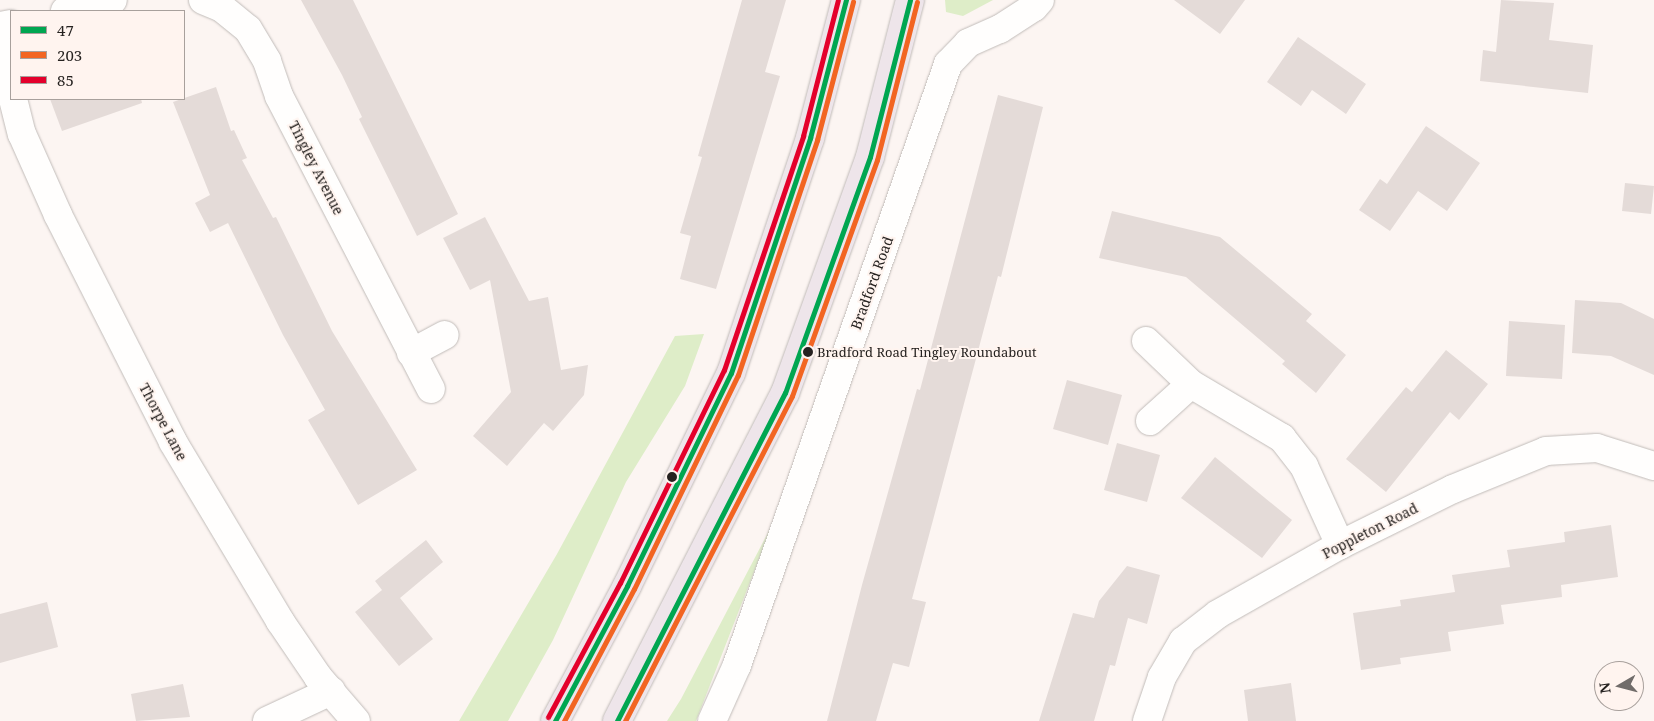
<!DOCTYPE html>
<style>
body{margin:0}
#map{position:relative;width:1654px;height:721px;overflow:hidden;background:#fcf5f2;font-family:"Noto Serif",serif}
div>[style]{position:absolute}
.green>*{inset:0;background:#deedc8}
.building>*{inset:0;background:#e4dbd8}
.roads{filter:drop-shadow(0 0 1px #c1bcb9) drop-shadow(0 0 1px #c1bcb9)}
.minor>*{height:28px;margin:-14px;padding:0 14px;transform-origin:14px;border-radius:14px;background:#fffefd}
.primary>*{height:28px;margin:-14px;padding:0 14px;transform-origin:14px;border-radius:14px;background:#eee5ea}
.bus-1>*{height:5px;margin:-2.5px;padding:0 2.5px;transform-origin:2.5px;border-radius:2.5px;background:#00a651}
.bus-2>*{height:5px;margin:-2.5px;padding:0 2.5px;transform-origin:2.5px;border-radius:2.5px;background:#f26522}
.bus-3>*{height:5px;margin:-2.5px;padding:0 2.5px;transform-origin:2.5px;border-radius:2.5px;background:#e4002b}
.dots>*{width:14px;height:14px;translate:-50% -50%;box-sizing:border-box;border:2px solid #fff4ef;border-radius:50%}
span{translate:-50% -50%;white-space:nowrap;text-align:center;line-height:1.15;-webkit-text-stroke:4px #fff4ef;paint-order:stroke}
.bus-label{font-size:13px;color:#262220}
.left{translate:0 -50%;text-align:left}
.street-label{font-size:14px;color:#262220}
.legend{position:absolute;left:10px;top:10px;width:175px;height:90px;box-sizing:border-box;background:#fff4ef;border:1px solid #a8a09c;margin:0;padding:6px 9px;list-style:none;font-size:15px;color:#262220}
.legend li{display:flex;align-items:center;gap:10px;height:25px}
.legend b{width:25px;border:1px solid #a8a09c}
.north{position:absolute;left:1594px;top:661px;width:50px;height:50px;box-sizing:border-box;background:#fff4ef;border:1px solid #a8a09c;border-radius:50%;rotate:262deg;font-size:14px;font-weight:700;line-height:20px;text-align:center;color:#262220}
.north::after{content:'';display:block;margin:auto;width:18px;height:22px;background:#716c6a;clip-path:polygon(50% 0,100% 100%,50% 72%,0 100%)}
</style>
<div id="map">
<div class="green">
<i style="clip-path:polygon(945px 0,993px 0,963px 16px,946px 12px)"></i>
<i style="clip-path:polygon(704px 334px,685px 386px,626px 482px,553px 640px,508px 721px,459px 721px,557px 554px,675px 336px)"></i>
<i style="clip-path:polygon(773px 523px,696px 721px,667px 721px,681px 699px)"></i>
</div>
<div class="building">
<i style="clip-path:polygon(301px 0,353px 0,458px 214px,417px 236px,359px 119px,362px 117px,342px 75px)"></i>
<i style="clip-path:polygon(742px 0,786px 0,765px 72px,780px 76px,716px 289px,680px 279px,691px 236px,680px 233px,702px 157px,698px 156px)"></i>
<i style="clip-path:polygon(1174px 0,1245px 0,1220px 34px)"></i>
<i style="clip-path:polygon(1501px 0,1554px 3px,1549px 40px,1593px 45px,1588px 93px,1480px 81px,1483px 50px,1496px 52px)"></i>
<i style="clip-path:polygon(1298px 37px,1366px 84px,1346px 114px,1312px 90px,1301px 106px,1267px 82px)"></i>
<i style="clip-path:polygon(216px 87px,231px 131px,234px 130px,247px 158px,242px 160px,273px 218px,276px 217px,332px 331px,417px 470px,358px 505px,308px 420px,325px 410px,283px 335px,228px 223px,210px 232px,195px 203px,210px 195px,173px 102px)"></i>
<i style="clip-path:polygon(998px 95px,1043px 107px,1001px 277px,998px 276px,912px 599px,926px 602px,909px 667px,893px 663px,876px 721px,827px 721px,862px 585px,917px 389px,920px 390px)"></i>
<i style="clip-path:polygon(50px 99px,141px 99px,142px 103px,62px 131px)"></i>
<i style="clip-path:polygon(1426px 126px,1480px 163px,1447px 211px,1418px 191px,1390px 231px,1359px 210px,1380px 179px,1387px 184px)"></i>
<i style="clip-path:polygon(1625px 183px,1654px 186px,1651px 214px,1622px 211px)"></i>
<i style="clip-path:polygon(1112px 211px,1220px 237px,1312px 314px,1306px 321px,1346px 355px,1316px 393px,1282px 364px,1285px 361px,1186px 277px,1099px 258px)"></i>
<i style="clip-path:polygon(485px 217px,529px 301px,548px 297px,561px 370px,588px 365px,584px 395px,553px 431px,544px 423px,507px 466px,473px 436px,511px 392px,490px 280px,470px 290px,443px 238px)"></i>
<i style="clip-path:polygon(1575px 300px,1621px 303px,1654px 319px,1654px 375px,1611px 356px,1572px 353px)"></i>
<i style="clip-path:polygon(1509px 321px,1565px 325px,1562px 379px,1506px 376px)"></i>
<i style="clip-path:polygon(1446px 350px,1488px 384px,1459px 420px,1450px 412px,1386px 492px,1346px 459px,1406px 387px,1412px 392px)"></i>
<i style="clip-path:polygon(1067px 380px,1122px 395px,1108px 445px,1053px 429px)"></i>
<i style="clip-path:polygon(1117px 443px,1160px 455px,1147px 502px,1104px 490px)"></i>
<i style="clip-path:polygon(1215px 457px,1292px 520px,1262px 558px,1181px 498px)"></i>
<i style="clip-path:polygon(1611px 525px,1618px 577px,1561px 585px,1562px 597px,1501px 605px,1504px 624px,1448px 632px,1451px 651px,1400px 658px,1401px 664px,1361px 670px,1353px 613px,1401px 606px,1400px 600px,1455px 592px,1452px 575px,1510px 567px,1507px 550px,1565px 542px,1564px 532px)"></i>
<i style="clip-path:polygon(426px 540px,443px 562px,400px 598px,433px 639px,399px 666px,355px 612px,382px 590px,375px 581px)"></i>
<i style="clip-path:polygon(1127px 566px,1160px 575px,1147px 624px,1128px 618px,1115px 666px,1110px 665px,1094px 721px,1039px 721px,1073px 613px,1094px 618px,1099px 601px)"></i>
<i style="clip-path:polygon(47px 602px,58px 647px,0 663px,0 614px)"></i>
<i style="clip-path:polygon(1291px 683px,1296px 721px,1248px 721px,1244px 690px)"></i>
<i style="clip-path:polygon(183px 684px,190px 717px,136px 721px,131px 694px)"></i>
</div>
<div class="roads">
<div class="minor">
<i style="left:203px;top:0;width:21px;rotate:23deg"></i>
<i style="left:222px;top:8px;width:33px;rotate:39deg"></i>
<i style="left:248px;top:29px;width:37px;rotate:59deg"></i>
<i style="left:267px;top:61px;width:37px;rotate:71deg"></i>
<i style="left:279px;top:96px;width:330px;rotate:62.6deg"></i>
<i style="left:65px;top:11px;width:49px;rotate:-12.9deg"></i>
<i style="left:0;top:26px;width:11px;rotate:-10deg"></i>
<i style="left:0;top:48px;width:45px;rotate:76deg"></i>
<i style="left:13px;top:99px;width:36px;rotate:76deg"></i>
<i style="left:22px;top:134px;width:89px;rotate:66deg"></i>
<i style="left:58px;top:215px;width:254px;rotate:63.1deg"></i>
<i style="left:173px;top:442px;width:209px;rotate:59.1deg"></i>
<i style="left:280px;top:621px;width:68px;rotate:55.8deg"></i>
<i style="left:318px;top:677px;width:58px;rotate:49.2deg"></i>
<i style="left:1146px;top:341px;width:62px;rotate:43.7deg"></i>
<i style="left:1191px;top:384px;width:106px;rotate:30.7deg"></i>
<i style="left:1282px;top:438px;width:36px;rotate:52deg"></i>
<i style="left:1304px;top:466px;width:87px;rotate:65.5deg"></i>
<i style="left:411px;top:353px;width:38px;rotate:-28deg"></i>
<i style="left:1150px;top:421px;width:55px;rotate:-42.1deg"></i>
<i style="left:267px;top:721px;width:71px;rotate:-25.1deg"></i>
<i style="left:712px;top:721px;width:61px;rotate:-65.9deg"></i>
<i style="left:737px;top:665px;width:637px;rotate:-70.65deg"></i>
<i style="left:948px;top:64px;width:29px;rotate:-46deg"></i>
<i style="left:968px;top:43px;width:35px;rotate:-24deg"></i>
<i style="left:1000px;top:29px;width:40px;rotate:-32.9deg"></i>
<i style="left:1034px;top:7px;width:9px;rotate:-49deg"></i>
<i style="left:1147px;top:721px;width:46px;rotate:-71.2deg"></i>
<i style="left:1162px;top:677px;width:42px;rotate:-59.7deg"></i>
<i style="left:1183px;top:641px;width:44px;rotate:-37.6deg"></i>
<i style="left:1218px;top:614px;width:140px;rotate:-29.5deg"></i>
<i style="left:1340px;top:545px;width:126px;rotate:-26.4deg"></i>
<i style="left:1453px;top:489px;width:100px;rotate:-22.2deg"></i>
<i style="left:1546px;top:451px;width:51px;rotate:-3.4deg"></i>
<i style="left:1597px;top:448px;width:60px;rotate:17.5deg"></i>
</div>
<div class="primary">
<i style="left:555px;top:721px;width:153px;rotate:-61.9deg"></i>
<i style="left:627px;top:586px;width:237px;rotate:-64deg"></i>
<i style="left:731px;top:373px;width:248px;rotate:-71.4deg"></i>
<i style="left:810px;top:138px;width:143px;rotate:-75.4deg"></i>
<i style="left:617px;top:721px;width:369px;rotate:-62.9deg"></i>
<i style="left:785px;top:393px;width:251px;rotate:-70.2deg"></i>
<i style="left:870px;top:157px;width:162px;rotate:-75.7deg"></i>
</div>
</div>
<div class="bus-1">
<i style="left:555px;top:721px;width:153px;rotate:-61.9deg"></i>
<i style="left:627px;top:586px;width:237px;rotate:-64deg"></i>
<i style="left:731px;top:373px;width:248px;rotate:-71.4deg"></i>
<i style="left:810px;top:138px;width:143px;rotate:-75.4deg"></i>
<i style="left:617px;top:721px;width:369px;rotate:-62.9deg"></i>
<i style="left:785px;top:393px;width:251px;rotate:-70.2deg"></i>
<i style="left:870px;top:157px;width:162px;rotate:-75.7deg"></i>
</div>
<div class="bus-2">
<i style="left:564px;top:721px;width:149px;rotate:-62.1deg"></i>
<i style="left:634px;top:589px;width:238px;rotate:-64.1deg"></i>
<i style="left:738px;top:375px;width:248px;rotate:-71.4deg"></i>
<i style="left:817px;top:140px;width:143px;rotate:-75.4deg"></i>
<i style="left:625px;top:721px;width:365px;rotate:-62.8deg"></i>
<i style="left:792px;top:396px;width:251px;rotate:-70.2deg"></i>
<i style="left:877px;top:160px;width:163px;rotate:-75.8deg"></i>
</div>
<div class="bus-3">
<i style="left:548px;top:717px;width:152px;rotate:-61.8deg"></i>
<i style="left:620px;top:583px;width:237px;rotate:-64deg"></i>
<i style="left:724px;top:370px;width:247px;rotate:-71.3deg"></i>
<i style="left:803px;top:136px;width:140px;rotate:-75.6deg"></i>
</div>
<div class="dots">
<i style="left:808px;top:352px;background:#262220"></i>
<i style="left:672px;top:477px;background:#262220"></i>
</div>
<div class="bus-label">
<span class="left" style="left:817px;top:352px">Bradford Road Tingley Roundabout</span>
</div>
<div class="street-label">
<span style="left:316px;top:168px;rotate:63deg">Tingley Avenue</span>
<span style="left:872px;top:283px;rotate:-70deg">Bradford Road</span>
<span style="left:163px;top:422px;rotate:62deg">Thorpe Lane</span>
<span style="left:1370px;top:531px;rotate:-27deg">Poppleton Road</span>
</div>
<ul class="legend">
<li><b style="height:6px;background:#00a651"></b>47</li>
<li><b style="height:6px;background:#f26522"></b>203</li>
<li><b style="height:6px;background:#e4002b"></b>85</li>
</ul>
<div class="north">N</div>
</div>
